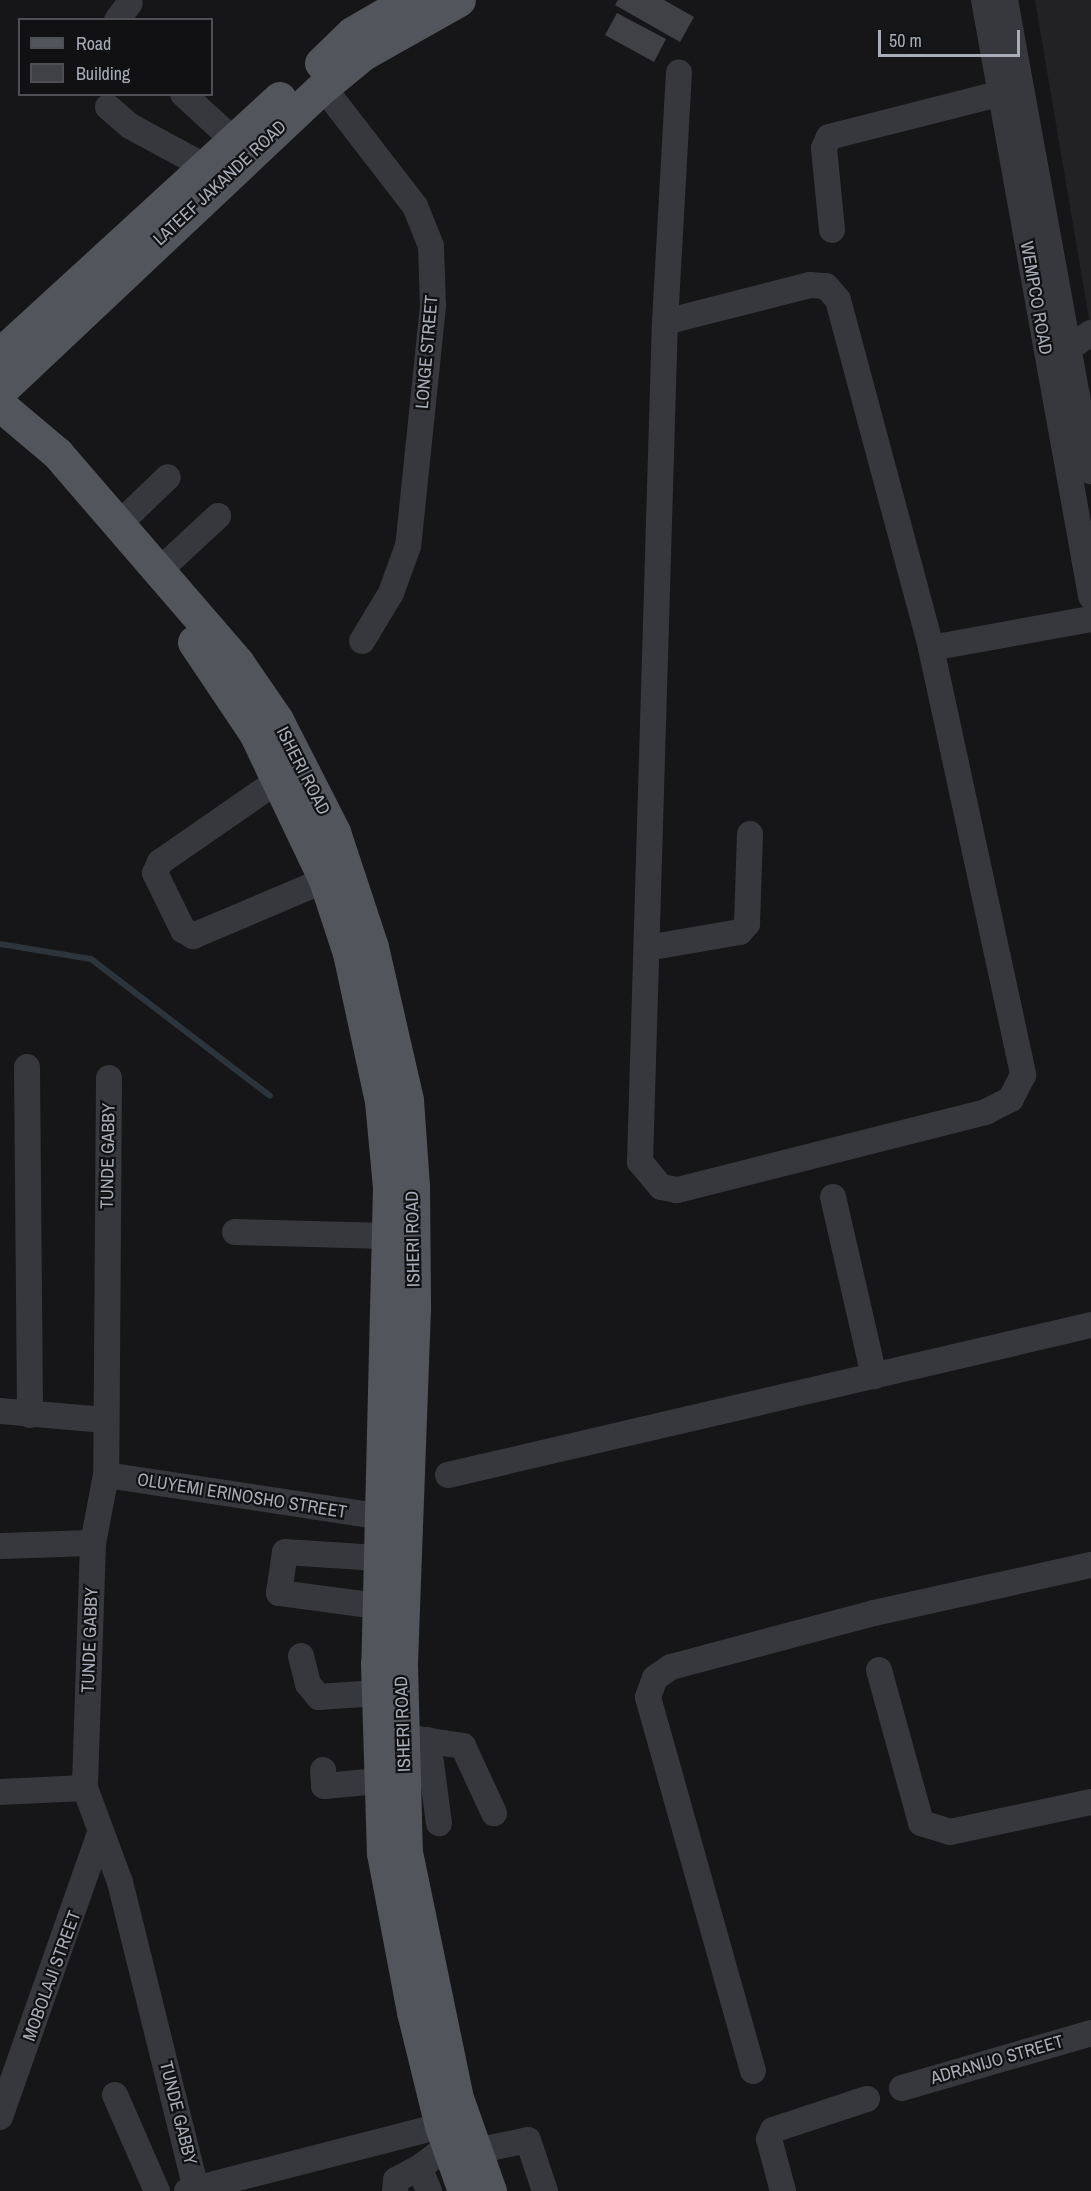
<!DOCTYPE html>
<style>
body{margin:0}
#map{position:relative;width:1091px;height:2191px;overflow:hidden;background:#161618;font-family:"Archivo Narrow",sans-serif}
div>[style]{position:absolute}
.built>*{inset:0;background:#222225}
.stream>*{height:6px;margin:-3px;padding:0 3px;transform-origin:3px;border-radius:3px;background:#2c353c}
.building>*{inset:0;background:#404145}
.minor>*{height:26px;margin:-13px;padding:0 13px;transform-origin:13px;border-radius:13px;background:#37383d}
.major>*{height:33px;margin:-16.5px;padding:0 16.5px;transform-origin:16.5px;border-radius:16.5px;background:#53555c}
span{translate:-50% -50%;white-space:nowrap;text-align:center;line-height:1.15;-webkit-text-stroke:4.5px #111113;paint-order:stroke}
.street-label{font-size:18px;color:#a8adb8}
.legend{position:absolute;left:18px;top:18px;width:195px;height:78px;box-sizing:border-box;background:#111113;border:2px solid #4d4f55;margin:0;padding:8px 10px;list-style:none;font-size:18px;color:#a8adb8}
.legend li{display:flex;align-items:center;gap:12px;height:30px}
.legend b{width:30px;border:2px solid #4d4f55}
.scale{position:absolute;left:878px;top:30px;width:142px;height:27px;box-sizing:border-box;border:3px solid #a8adb8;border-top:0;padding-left:8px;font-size:18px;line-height:21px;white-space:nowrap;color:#a8adb8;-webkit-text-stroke:4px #111113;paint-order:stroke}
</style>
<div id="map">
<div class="built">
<i style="clip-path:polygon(1035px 0,1091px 0,1091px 331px)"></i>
</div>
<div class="stream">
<i style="left:0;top:944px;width:92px;rotate:9.4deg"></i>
<i style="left:91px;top:959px;width:225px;rotate:37.4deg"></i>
</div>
<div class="building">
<i style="clip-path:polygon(618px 0,664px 0,694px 17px,680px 42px,615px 5px)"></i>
<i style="clip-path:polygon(617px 13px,666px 39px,654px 62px,605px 35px)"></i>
</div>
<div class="minor">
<i style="left:984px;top:0;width:606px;rotate:79.82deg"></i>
<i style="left:1005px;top:0;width:479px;rotate:79.7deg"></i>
<i style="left:117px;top:20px;width:21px;rotate:-53deg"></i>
<i style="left:323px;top:87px;width:150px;rotate:52.3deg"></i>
<i style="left:415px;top:206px;width:43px;rotate:68.2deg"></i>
<i style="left:431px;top:246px;width:60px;rotate:88.1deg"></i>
<i style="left:433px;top:306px;width:241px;rotate:95.9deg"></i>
<i style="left:408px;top:546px;width:50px;rotate:109.9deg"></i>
<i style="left:391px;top:593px;width:56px;rotate:121.1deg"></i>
<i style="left:183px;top:94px;width:65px;rotate:42.5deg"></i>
<i style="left:108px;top:107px;width:29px;rotate:41deg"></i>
<i style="left:130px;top:126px;width:84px;rotate:28.4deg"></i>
<i style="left:832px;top:230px;width:82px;rotate:-95.6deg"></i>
<i style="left:824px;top:148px;width:12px;rotate:-66deg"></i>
<i style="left:829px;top:137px;width:178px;rotate:-14.3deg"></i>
<i style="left:665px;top:322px;width:150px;rotate:-14.3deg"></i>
<i style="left:810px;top:285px;width:16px;rotate:4deg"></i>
<i style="left:826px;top:286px;width:18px;rotate:49deg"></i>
<i style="left:838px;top:300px;width:360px;rotate:75deg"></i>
<i style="left:931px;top:648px;width:437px;rotate:77.8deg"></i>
<i style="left:1023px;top:1075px;width:27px;rotate:117deg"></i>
<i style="left:1011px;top:1099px;width:28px;rotate:153deg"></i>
<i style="left:986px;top:1112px;width:319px;rotate:165.8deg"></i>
<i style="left:677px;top:1190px;width:16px;rotate:-169deg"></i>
<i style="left:661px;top:1187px;width:33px;rotate:-130deg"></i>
<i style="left:640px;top:1162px;width:840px;rotate:-88.3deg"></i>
<i style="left:665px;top:322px;width:250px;rotate:-86.8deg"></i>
<i style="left:1068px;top:349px;width:28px;rotate:-35deg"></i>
<i style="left:120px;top:523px;width:66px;rotate:-43.8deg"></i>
<i style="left:161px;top:569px;width:78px;rotate:-42.9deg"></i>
<i style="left:931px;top:648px;width:163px;rotate:-10.3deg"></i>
<i style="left:280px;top:779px;width:146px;rotate:145.3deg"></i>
<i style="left:160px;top:862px;width:12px;rotate:114deg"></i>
<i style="left:155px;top:873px;width:64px;rotate:63.8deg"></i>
<i style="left:183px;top:930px;width:12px;rotate:31deg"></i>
<i style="left:193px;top:936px;width:143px;rotate:-23deg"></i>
<i style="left:647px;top:948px;width:94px;rotate:-9.8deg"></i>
<i style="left:740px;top:932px;width:11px;rotate:-49deg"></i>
<i style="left:747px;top:924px;width:90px;rotate:-88.1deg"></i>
<i style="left:27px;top:1067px;width:348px;rotate:89.5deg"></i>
<i style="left:109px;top:1078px;width:397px;rotate:90.4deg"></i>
<i style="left:106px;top:1475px;width:69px;rotate:100.8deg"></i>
<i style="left:93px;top:1543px;width:245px;rotate:91.9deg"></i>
<i style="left:85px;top:1788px;width:100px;rotate:69.6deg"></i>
<i style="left:120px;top:1882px;width:316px;rotate:76.1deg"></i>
<i style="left:833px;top:1197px;width:184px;rotate:77.1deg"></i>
<i style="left:235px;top:1232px;width:152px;rotate:1.5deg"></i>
<i style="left:0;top:1411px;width:105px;rotate:4.9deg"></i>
<i style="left:106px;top:1475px;width:275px;rotate:8.6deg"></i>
<i style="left:448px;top:1475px;width:660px;rotate:-13.13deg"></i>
<i style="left:0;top:1546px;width:93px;rotate:-1.8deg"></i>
<i style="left:377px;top:1606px;width:99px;rotate:-172.4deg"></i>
<i style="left:279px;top:1593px;width:41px;rotate:-81.7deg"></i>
<i style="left:285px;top:1552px;width:93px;rotate:3.7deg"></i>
<i style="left:301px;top:1656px;width:29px;rotate:76deg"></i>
<i style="left:308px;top:1684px;width:17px;rotate:50deg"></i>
<i style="left:319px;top:1697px;width:58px;rotate:-3.9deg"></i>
<i style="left:879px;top:1670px;width:159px;rotate:74.6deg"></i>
<i style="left:921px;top:1823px;width:30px;rotate:17deg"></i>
<i style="left:950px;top:1832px;width:144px;rotate:-12deg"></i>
<i style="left:405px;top:1737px;width:59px;rotate:8.8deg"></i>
<i style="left:463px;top:1746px;width:74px;rotate:65.2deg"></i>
<i style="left:428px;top:1740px;width:84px;rotate:82.5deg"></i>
<i style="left:323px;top:1770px;width:16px;rotate:86deg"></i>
<i style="left:324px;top:1786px;width:55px;rotate:-5.2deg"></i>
<i style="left:0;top:1792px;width:85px;rotate:-2.7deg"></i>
<i style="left:753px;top:2071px;width:388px;rotate:-105.7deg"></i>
<i style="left:648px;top:1697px;width:20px;rotate:-70deg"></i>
<i style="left:655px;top:1678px;width:19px;rotate:-35deg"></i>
<i style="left:671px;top:1667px;width:210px;rotate:-14.9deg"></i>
<i style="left:874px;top:1613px;width:222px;rotate:-12.5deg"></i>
<i style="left:902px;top:2088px;width:197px;rotate:-16.2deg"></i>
<i style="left:115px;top:2095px;width:105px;rotate:66.4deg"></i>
<i style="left:0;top:2117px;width:301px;rotate:-70.6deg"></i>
<i style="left:476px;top:2151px;width:53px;rotate:-11.9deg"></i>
<i style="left:528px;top:2140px;width:54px;rotate:71.6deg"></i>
<i style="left:187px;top:2191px;width:262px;rotate:-14.4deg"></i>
<i style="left:395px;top:2191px;width:11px;rotate:-85deg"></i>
<i style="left:396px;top:2180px;width:26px;rotate:-28deg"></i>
<i style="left:429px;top:2191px;width:25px;rotate:-113deg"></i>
<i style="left:419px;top:2168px;width:36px;rotate:-37deg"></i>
<i style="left:783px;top:2191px;width:54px;rotate:-105.1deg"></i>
<i style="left:769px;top:2139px;width:10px;rotate:-66deg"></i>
<i style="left:773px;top:2130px;width:99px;rotate:-18.3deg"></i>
</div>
<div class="major">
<i style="left:321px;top:63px;width:43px;rotate:-44.1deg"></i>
<i style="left:352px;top:33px;width:66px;rotate:-30.1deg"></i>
<i style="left:0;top:354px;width:379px;rotate:-42.5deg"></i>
<i style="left:0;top:391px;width:444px;rotate:-43.3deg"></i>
<i style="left:323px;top:87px;width:52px;rotate:-39.5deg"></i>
<i style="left:363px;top:54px;width:110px;rotate:-29.4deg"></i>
<i style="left:0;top:405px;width:75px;rotate:40.1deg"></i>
<i style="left:57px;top:453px;width:277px;rotate:49.2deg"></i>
<i style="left:238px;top:663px;width:69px;rotate:55.6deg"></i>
<i style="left:277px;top:720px;width:126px;rotate:63deg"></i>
<i style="left:334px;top:832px;width:121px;rotate:71.7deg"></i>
<i style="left:372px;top:947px;width:157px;rotate:77.1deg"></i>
<i style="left:407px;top:1100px;width:86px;rotate:86deg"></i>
<i style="left:413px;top:1186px;width:122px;rotate:89.5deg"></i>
<i style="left:414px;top:1308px;width:357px;rotate:92.1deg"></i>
<i style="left:401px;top:1665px;width:187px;rotate:88.5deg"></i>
<i style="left:406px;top:1852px;width:251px;rotate:78.3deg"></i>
<i style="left:457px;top:2098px;width:99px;rotate:70.5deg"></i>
<i style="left:194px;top:642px;width:110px;rotate:56.2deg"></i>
<i style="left:255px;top:733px;width:163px;rotate:64.5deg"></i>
<i style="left:325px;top:880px;width:77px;rotate:71.8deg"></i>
<i style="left:349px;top:953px;width:151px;rotate:77.8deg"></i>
<i style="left:381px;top:1101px;width:86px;rotate:84.7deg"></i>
<i style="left:389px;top:1187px;width:476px;rotate:91.4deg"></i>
<i style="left:377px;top:1663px;width:190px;rotate:88.2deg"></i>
<i style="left:383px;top:1853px;width:162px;rotate:79.3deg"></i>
<i style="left:413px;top:2012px;width:117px;rotate:76.2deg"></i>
<i style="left:441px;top:2126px;width:69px;rotate:70.5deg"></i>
</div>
<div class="street-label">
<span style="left:220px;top:183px;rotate:-43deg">LATEEF JAKANDE ROAD</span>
<span style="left:1036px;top:298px;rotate:80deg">WEMPCO ROAD</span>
<span style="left:427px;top:352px;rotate:-85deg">LONGE STREET</span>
<span style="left:303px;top:771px;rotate:63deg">ISHERI ROAD</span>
<span style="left:108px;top:1156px;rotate:-89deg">TUNDE GABBY</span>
<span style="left:413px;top:1239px;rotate:-91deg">ISHERI ROAD</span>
<span style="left:242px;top:1496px;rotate:9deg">OLUYEMI ERINOSHO STREET</span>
<span style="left:90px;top:1640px;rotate:-88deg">TUNDE GABBY</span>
<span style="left:403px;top:1724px;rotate:-92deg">ISHERI ROAD</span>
<span style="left:52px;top:1976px;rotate:-70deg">MOBOLAJI STREET</span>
<span style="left:997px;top:2060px;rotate:-16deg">ADRANIJO STREET</span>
<span style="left:178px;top:2113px;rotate:76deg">TUNDE GABBY</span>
</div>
<ul class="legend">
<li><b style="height:8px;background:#53555c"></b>Road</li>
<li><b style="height:16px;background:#404145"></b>Building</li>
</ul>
<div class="scale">50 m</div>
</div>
